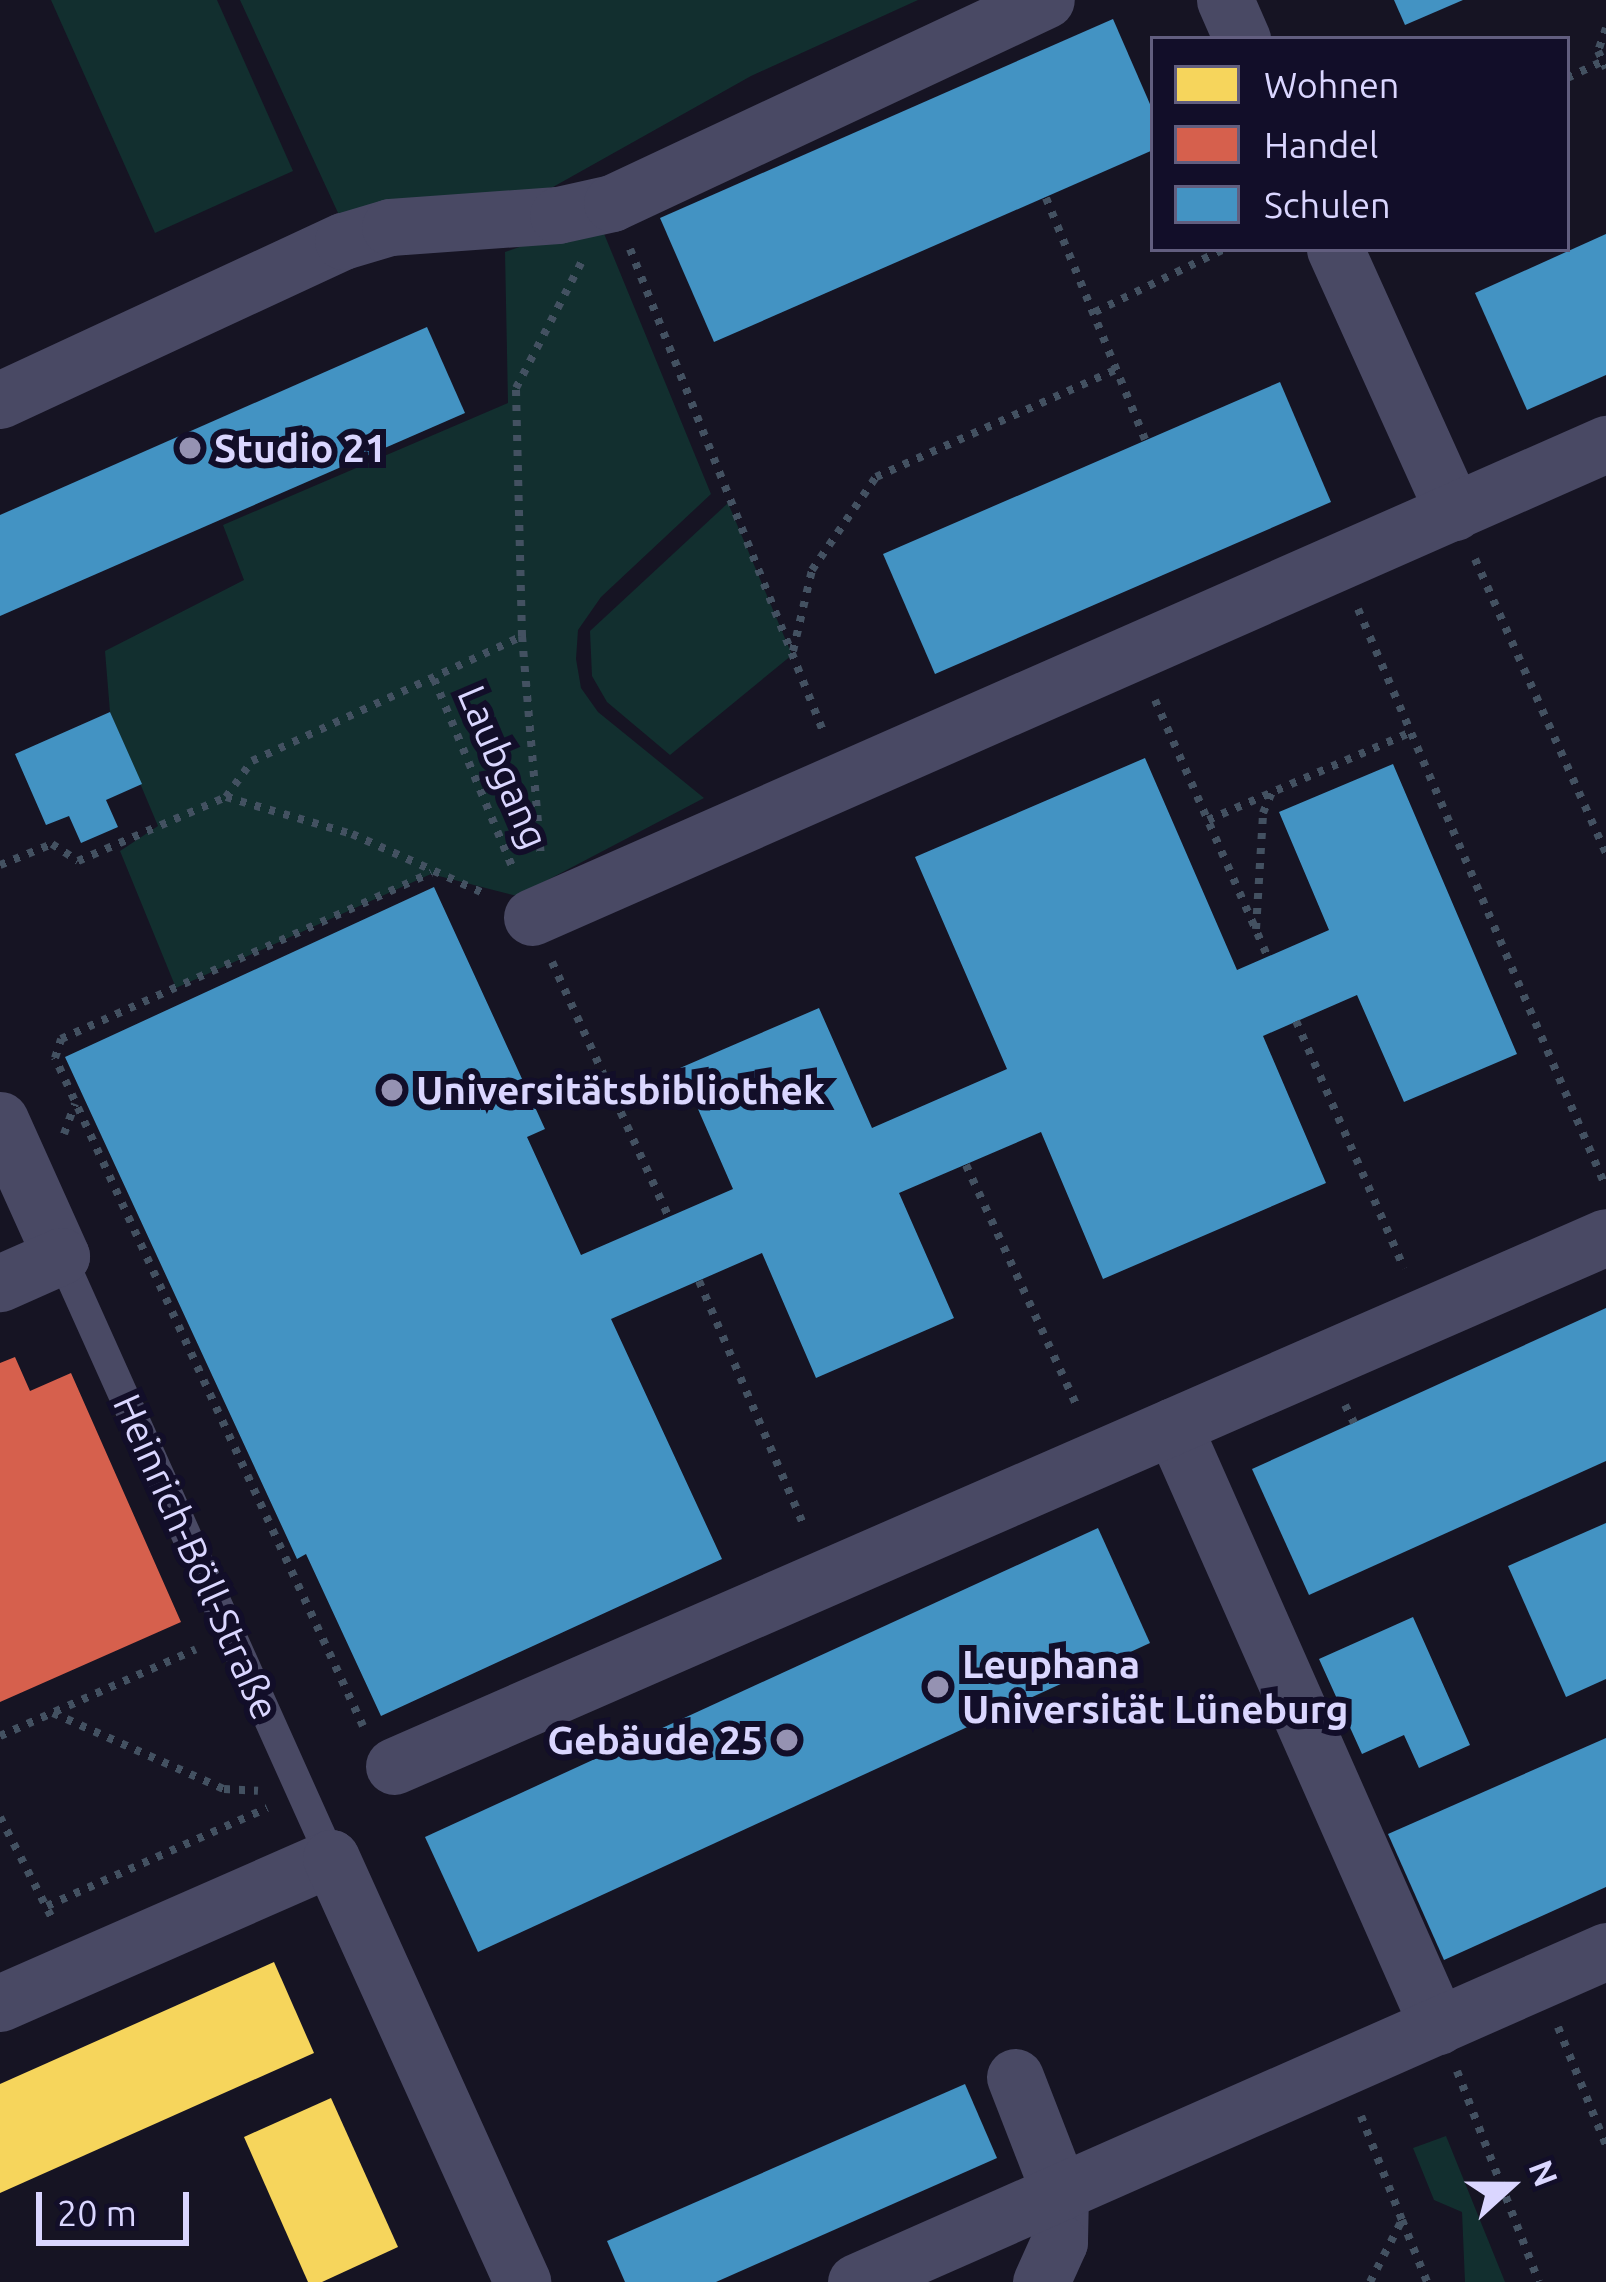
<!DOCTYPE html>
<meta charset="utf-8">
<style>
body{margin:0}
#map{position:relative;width:1606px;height:2282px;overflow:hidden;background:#161423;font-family:Ubuntu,sans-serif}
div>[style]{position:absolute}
.green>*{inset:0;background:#122f2f}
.homes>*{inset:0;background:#f6d55c}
.shops>*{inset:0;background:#d6604d}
.schools>*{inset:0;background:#4393c3}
.path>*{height:8px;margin-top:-4px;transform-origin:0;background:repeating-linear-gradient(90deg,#435161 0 6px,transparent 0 15px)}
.lane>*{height:30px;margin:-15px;padding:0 15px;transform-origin:15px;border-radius:15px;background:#494964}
.street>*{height:57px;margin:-28.5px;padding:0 28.5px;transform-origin:28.5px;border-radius:28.5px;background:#494964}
.dots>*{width:33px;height:33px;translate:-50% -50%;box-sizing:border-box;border:6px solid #120e29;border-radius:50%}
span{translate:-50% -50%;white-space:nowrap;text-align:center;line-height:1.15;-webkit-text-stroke:12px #120e29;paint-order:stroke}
.poi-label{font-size:39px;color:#dad6ff;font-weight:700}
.left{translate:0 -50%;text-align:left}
.right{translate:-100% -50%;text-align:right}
.street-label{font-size:39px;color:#dad6ff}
.legend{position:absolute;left:1150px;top:36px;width:420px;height:216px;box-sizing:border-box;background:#120e29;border:3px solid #625e7f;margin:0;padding:15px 21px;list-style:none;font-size:36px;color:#dad6ff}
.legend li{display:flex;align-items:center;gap:24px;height:60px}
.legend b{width:60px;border:3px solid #625e7f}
.north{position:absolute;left:1450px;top:2126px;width:120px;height:120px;-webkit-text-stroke:9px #120e29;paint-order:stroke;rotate:69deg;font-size:33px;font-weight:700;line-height:48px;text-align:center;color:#dad6ff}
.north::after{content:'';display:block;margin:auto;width:42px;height:54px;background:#dad6ff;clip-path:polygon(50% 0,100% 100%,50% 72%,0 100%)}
.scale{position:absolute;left:36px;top:2192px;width:153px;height:54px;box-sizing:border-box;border:6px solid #dad6ff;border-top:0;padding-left:15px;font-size:36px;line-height:42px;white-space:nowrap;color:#dad6ff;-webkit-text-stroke:9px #120e29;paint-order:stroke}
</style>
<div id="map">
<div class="green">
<i style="clip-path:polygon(51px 0,217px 0,293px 171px,155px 233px)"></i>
<i style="clip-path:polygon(240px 0,918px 0,751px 76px,553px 187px,345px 228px)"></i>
<i style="clip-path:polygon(598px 219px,711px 494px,601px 597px,578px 630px,576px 659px,581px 688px,598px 712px,704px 798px,517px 896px,431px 874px,176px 988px,120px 851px,158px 826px,110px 712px,105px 651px,244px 580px,223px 525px,508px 403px,505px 252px)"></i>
<i style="clip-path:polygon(728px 503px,792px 655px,670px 755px,607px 702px,592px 676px,590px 631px)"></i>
<i style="clip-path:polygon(1446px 2136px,1505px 2282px,1465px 2282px,1462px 2212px,1434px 2200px,1413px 2148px)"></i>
</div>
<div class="homes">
<i style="clip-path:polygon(274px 1962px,314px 2053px,0 2193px,0 2084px)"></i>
<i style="clip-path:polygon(331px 2098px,398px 2247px,322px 2282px,308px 2282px,244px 2137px)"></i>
</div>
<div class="shops">
<i style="clip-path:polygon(15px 1357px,30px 1391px,71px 1373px,181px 1622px,0 1702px,0 1363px)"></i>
</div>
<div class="schools">
<i style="clip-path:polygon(1394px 0,1463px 0,1405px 25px)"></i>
<i style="clip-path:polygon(1113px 19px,1153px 111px,1153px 150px,714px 342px,660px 218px)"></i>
<i style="clip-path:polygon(1606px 234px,1606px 375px,1527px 410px,1475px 293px)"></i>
<i style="clip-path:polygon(427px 327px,465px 413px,0 616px,0 515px)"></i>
<i style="clip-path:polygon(1280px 382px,1331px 502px,935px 674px,883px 554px)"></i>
<i style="clip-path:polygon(110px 712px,142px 784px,106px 800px,118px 827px,81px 843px,69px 816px,46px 825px,15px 754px)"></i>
<i style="clip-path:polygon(1145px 758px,1237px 970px,1329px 930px,1279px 812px,1393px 764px,1517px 1054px,1404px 1102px,1357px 995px,1263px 1036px,1326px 1183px,1103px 1279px,1041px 1132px,899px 1193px,954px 1318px,816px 1378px,762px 1253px,611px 1319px,722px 1559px,381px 1716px,306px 1554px,297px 1559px,65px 1057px,434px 887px,545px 1129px,527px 1137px,581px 1255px,733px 1189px,680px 1068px,819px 1008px,872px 1128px,1007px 1069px,915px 857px)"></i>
<i style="clip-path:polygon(1606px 1308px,1606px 1461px,1309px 1595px,1252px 1469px)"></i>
<i style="clip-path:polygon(1606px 1523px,1606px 1679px,1566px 1697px,1508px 1566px)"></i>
<i style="clip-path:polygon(1098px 1528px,1150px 1643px,478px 1952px,425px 1837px)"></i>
<i style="clip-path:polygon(1413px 1617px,1470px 1745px,1419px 1768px,1404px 1735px,1362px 1754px,1319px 1659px)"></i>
<i style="clip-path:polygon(1606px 1738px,1606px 1887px,1444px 1960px,1388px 1834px)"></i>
<i style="clip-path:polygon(965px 2084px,997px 2158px,716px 2282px,625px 2282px,607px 2241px)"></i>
</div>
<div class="path">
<i style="left:1606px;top:28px;width:24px;rotate:109deg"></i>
<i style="left:1598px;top:51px;width:19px;rotate:65deg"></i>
<i style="left:1567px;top:78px;width:38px;rotate:-25deg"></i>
<i style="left:1046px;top:198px;width:261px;rotate:67.7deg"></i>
<i style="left:630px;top:249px;width:519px;rotate:68.18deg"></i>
<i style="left:1095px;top:312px;width:144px;rotate:-26deg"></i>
<i style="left:1475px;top:559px;width:322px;rotate:66deg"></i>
<i style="left:1358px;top:609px;width:627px;rotate:66.79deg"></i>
<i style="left:522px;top:636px;width:223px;rotate:85.1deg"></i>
<i style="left:793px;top:651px;width:83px;rotate:-76.8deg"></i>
<i style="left:812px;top:570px;width:113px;rotate:-55.5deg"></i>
<i style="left:876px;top:477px;width:264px;rotate:-24.1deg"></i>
<i style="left:434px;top:679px;width:203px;rotate:67.4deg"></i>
<i style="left:1155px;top:700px;width:281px;rotate:66.3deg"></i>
<i style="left:226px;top:797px;width:131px;rotate:16.4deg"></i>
<i style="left:352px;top:834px;width:149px;rotate:24.2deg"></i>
<i style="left:1208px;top:820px;width:221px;rotate:-23.4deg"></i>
<i style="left:0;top:865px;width:56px;rotate:-22deg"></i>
<i style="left:52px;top:844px;width:31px;rotate:33deg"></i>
<i style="left:78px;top:861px;width:161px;rotate:-23.4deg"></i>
<i style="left:226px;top:797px;width:44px;rotate:-54.2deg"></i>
<i style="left:252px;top:761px;width:298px;rotate:-24.8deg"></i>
<i style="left:522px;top:636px;width:248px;rotate:-91.4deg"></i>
<i style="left:516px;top:388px;width:141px;rotate:-62.5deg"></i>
<i style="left:1256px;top:929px;width:116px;rotate:-86.5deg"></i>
<i style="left:1263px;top:813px;width:23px;rotate:-67deg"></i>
<i style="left:552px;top:962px;width:281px;rotate:65.4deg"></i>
<i style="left:1296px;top:1021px;width:270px;rotate:66.4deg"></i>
<i style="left:64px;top:1134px;width:32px;rotate:-70deg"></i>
<i style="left:966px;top:1165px;width:268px;rotate:65.3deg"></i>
<i style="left:699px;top:1281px;width:269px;rotate:66.8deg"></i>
<i style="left:1345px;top:1405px;width:20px;rotate:63deg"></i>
<i style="left:53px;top:1713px;width:187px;rotate:24deg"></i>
<i style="left:224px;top:1789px;width:34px;rotate:3deg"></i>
<i style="left:363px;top:1726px;width:736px;rotate:-114.75deg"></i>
<i style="left:55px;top:1058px;width:20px;rotate:-72deg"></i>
<i style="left:61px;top:1039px;width:406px;rotate:-24.2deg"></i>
<i style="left:0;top:1736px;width:214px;rotate:-23.9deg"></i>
<i style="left:0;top:1817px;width:118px;rotate:62.8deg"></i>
<i style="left:47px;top:1906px;width:241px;rotate:-24deg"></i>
<i style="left:1558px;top:2027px;width:127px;rotate:67.9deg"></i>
<i style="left:1457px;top:2071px;width:226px;rotate:68.8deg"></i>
<i style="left:1361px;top:2116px;width:112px;rotate:68.5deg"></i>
<i style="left:1370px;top:2282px;width:70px;rotate:-62.7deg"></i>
<i style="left:1402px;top:2220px;width:67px;rotate:68deg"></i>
</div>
<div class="lane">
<i style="left:61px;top:1256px;width:660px;rotate:65.84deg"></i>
</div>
<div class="street">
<i style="left:1225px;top:0;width:43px;rotate:66.4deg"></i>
<i style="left:1335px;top:249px;width:289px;rotate:65.7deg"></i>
<i style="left:0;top:400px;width:378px;rotate:-24.9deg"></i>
<i style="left:343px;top:241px;width:49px;rotate:-16.6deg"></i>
<i style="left:390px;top:227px;width:168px;rotate:-4.1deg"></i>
<i style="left:558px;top:215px;width:55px;rotate:-12.5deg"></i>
<i style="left:612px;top:203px;width:479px;rotate:-25.1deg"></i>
<i style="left:532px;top:917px;width:1174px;rotate:-23.77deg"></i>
<i style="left:0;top:1120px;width:149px;rotate:65.8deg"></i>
<i style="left:61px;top:1256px;width:67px;rotate:156.1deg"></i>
<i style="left:1173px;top:1426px;width:656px;rotate:66.17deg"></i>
<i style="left:394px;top:1766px;width:1322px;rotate:-23.58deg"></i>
<i style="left:0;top:2003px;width:361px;rotate:-23.7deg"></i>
<i style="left:331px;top:1858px;width:465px;rotate:65.7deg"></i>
<i style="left:1015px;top:2077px;width:124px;rotate:68.8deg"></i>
<i style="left:1060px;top:2193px;width:49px;rotate:91.2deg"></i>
<i style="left:1059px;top:2242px;width:44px;rotate:114.2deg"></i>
<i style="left:856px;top:2282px;width:820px;rotate:-23.81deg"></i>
</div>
<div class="dots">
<i style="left:190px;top:448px;background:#9592b2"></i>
<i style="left:392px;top:1090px;background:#9592b2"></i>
<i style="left:938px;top:1687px;background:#9592b2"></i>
<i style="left:787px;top:1740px;background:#9592b2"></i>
</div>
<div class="poi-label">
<span class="left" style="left:214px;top:448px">Studio 21</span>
<span class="left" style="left:416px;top:1090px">Universitätsbibliothek</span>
<span class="left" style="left:962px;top:1687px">Leuphana<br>Universität Lüneburg</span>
<span class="right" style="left:763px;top:1740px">Gebäude 25</span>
</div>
<div class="street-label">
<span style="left:503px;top:767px;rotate:67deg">Laubgang</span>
<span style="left:196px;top:1557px;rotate:66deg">Heinrich-Böll-Straße</span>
</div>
<ul class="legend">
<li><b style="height:33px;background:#f6d55c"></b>Wohnen</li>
<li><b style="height:33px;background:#d6604d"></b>Handel</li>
<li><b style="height:33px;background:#4393c3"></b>Schulen</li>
</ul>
<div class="north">N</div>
<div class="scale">20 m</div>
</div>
